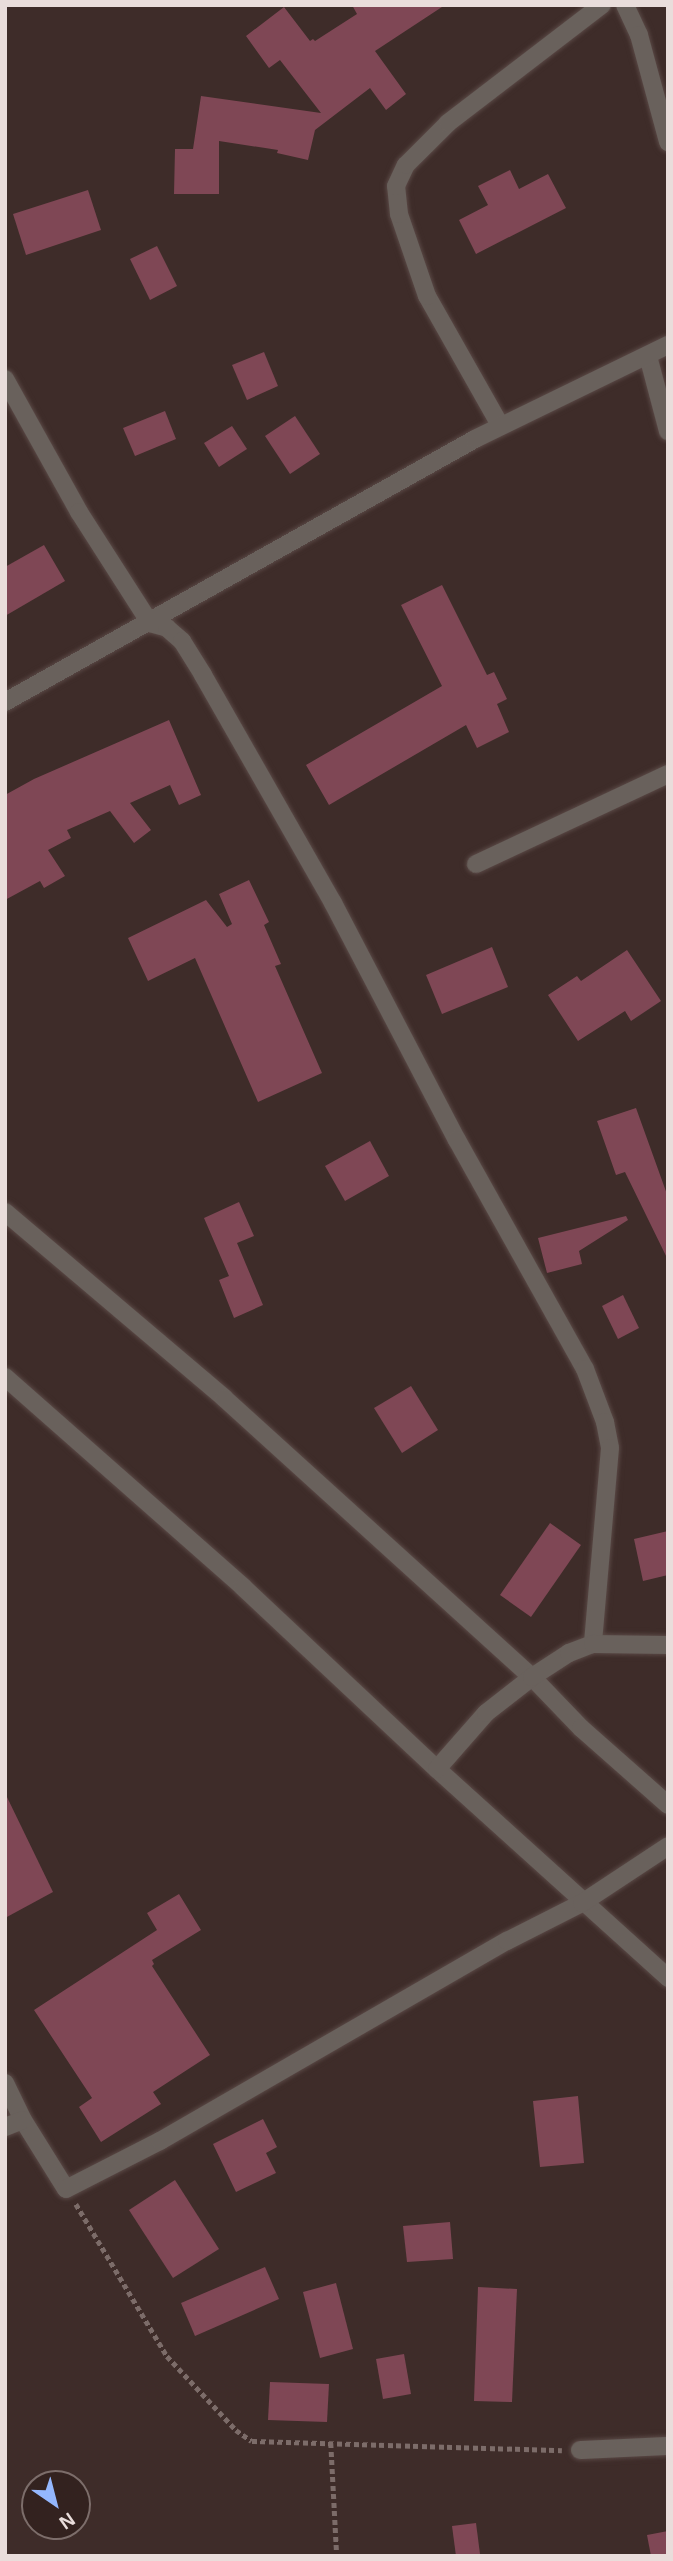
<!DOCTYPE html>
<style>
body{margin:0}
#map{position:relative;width:673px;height:2561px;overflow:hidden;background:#3e2c29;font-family:Arial,sans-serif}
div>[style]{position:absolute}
.building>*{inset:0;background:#7f4755}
.path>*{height:4.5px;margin-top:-2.25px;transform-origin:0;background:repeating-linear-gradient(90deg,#7c6c69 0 5px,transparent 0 8.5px)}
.roads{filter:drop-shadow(0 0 2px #594845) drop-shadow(0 0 2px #594845)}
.minor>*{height:18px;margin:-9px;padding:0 9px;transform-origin:9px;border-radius:9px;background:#69615c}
span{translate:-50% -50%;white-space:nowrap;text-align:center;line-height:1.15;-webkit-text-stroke:7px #33221f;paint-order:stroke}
.frame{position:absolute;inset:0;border:7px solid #e9dddb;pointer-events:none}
.north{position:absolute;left:21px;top:2470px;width:70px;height:70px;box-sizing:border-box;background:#33221f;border:2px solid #7c6d6a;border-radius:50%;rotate:145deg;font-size:19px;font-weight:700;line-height:28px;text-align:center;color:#e9dddb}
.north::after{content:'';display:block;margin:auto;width:24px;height:32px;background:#94b7fd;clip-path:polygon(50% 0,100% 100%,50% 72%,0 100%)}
</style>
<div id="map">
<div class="building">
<i style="clip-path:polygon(352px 5px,445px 5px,375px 51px,406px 94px,386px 110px,370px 88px,315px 130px,308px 160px,277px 153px,278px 150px,219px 141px,219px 194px,174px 194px,175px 149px,193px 149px,201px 96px,321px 113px,280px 60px,269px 68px,246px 36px,284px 7px,310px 41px,313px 39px,315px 41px,357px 14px)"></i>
<i style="clip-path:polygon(510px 170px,519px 189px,548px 174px,566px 208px,476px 254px,459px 220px,488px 205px,478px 186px)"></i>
<i style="clip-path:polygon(88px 190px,101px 230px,26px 255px,13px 214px)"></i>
<i style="clip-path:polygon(157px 246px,177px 286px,150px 300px,130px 259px)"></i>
<i style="clip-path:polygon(264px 352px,278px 386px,247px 400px,232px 365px)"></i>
<i style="clip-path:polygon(165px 411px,176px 439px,135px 456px,123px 428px)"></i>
<i style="clip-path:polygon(295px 416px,320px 454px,290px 474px,265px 436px)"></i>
<i style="clip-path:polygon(232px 426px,247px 449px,219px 467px,204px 443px)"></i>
<i style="clip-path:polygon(44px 545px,65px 581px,5px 616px,5px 567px)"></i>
<i style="clip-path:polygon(442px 585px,487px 675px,494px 672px,507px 699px,497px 704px,509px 732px,477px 748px,466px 725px,329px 805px,306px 765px,442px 686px,401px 605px)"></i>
<i style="clip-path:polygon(169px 720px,201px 795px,179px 805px,170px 785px,130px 803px,151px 830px,134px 843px,110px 811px,67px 830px,71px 838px,48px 850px,65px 876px,44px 888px,40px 881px,5px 900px,5px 795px,34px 779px)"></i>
<i style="clip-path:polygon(249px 880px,269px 922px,264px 925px,281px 964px,275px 966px,322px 1073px,258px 1102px,195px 958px,148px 981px,128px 938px,206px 900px,227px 927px,232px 924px,219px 894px)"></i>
<i style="clip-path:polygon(492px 947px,508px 987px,442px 1014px,426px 975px)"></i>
<i style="clip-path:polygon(627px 950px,661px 1001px,631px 1021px,625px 1011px,578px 1041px,548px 995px,577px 976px,581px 981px)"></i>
<i style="clip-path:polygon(636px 1108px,668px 1197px,668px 1260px,625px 1172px,616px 1175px,597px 1121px)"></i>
<i style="clip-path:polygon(370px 1141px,389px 1176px,345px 1201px,325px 1166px)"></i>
<i style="clip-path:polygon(239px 1202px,254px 1236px,237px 1243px,263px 1305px,234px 1318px,219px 1280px,229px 1276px,204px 1218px)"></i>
<i style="clip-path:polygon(626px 1216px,628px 1220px,579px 1251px,582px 1264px,547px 1273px,538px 1238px)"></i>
<i style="clip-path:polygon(623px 1295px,639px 1328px,618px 1339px,602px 1306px)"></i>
<i style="clip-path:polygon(411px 1386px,438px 1430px,402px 1453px,374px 1408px)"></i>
<i style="clip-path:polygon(550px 1523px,581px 1545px,531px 1617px,500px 1595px)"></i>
<i style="clip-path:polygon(668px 1531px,668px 1575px,643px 1581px,634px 1539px)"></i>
<i style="clip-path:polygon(5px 1793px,53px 1892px,5px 1918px)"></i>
<i style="clip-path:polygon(179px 1894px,201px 1930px,152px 1960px,154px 1964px,152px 1966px,210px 2055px,153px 2092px,161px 2104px,101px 2142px,79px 2107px,92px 2098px,34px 2010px,157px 1930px,147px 1913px)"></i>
<i style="clip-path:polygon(578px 2096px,584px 2163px,540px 2167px,533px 2101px)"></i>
<i style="clip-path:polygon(263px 2119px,277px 2147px,266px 2153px,276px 2173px,236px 2192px,213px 2144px)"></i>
<i style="clip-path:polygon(175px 2180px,219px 2249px,173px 2278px,129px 2210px)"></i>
<i style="clip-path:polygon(450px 2222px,453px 2259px,407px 2262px,403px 2226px)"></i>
<i style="clip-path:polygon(265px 2267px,279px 2299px,195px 2336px,181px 2303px)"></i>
<i style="clip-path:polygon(336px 2283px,353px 2349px,320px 2358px,303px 2292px)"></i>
<i style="clip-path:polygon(478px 2287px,517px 2289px,512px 2402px,474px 2401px)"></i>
<i style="clip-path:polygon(404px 2354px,411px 2394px,383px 2399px,376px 2359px)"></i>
<i style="clip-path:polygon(270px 2382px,329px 2384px,327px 2422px,268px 2420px)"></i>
<i style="clip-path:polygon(476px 2523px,480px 2554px,456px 2556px,452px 2526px)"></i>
<i style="clip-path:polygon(668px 2531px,668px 2556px,651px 2556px,647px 2535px)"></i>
</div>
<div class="path">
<i style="left:76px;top:2204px;width:177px;rotate:59.1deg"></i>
<i style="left:167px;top:2356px;width:101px;rotate:47deg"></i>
<i style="left:236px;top:2430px;width:19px;rotate:35deg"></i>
<i style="left:252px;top:2441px;width:310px;rotate:1.7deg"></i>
<i style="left:331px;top:2443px;width:113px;rotate:87deg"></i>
</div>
<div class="roads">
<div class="minor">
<i style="left:625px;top:5px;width:33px;rotate:65deg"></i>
<i style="left:639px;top:35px;width:111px;rotate:74.8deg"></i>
<i style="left:648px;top:356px;width:78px;rotate:75.1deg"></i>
<i style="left:5px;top:379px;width:152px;rotate:60.9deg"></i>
<i style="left:79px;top:512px;width:132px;rotate:57.4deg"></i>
<i style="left:150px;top:623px;width:18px;rotate:16deg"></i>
<i style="left:167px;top:628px;width:20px;rotate:41deg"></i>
<i style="left:182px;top:641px;width:40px;rotate:58deg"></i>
<i style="left:203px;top:675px;width:262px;rotate:60.3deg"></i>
<i style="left:333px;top:903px;width:267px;rotate:62.4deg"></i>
<i style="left:457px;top:1140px;width:262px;rotate:60.8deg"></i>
<i style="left:585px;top:1369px;width:57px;rotate:69.3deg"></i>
<i style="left:605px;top:1422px;width:26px;rotate:79deg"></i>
<i style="left:610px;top:1448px;width:197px;rotate:95deg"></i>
<i style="left:500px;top:425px;width:148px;rotate:-119.5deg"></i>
<i style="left:427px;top:296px;width:87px;rotate:-108.9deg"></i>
<i style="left:399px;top:214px;width:28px;rotate:-96deg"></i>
<i style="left:396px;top:186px;width:23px;rotate:-65deg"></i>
<i style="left:406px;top:165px;width:59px;rotate:-45deg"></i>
<i style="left:448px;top:123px;width:194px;rotate:-37.5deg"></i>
<i style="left:5px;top:702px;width:539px;rotate:-29.23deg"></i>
<i style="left:475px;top:439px;width:215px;rotate:-26deg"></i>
<i style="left:476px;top:864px;width:212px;rotate:-25.1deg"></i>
<i style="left:5px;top:1212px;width:287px;rotate:40.3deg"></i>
<i style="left:224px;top:1398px;width:416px;rotate:42.2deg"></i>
<i style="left:532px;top:1677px;width:71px;rotate:46.1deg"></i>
<i style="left:581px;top:1728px;width:116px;rotate:41.5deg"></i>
<i style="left:5px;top:1377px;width:317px;rotate:41.4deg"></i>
<i style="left:243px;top:1587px;width:266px;rotate:43.2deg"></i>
<i style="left:437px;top:1769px;width:312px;rotate:42.1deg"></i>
<i style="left:437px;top:1769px;width:74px;rotate:-48.8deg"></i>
<i style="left:486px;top:1713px;width:58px;rotate:-38deg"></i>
<i style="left:532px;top:1677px;width:44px;rotate:-33deg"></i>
<i style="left:569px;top:1653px;width:26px;rotate:-21deg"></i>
<i style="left:593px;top:1644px;width:75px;rotate:0.8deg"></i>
<i style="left:5px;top:2083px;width:41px;rotate:64.1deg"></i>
<i style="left:23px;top:2120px;width:81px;rotate:58.1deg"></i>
<i style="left:66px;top:2189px;width:106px;rotate:-27.1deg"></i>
<i style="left:160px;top:2141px;width:401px;rotate:-30deg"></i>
<i style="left:507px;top:1941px;width:84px;rotate:-26.9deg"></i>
<i style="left:582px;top:1903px;width:103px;rotate:-33.5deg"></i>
<i style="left:5px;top:2127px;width:19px;rotate:-21deg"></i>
<i style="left:580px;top:2450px;width:88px;rotate:-2.6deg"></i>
</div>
</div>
<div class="frame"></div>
<div class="north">N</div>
</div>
